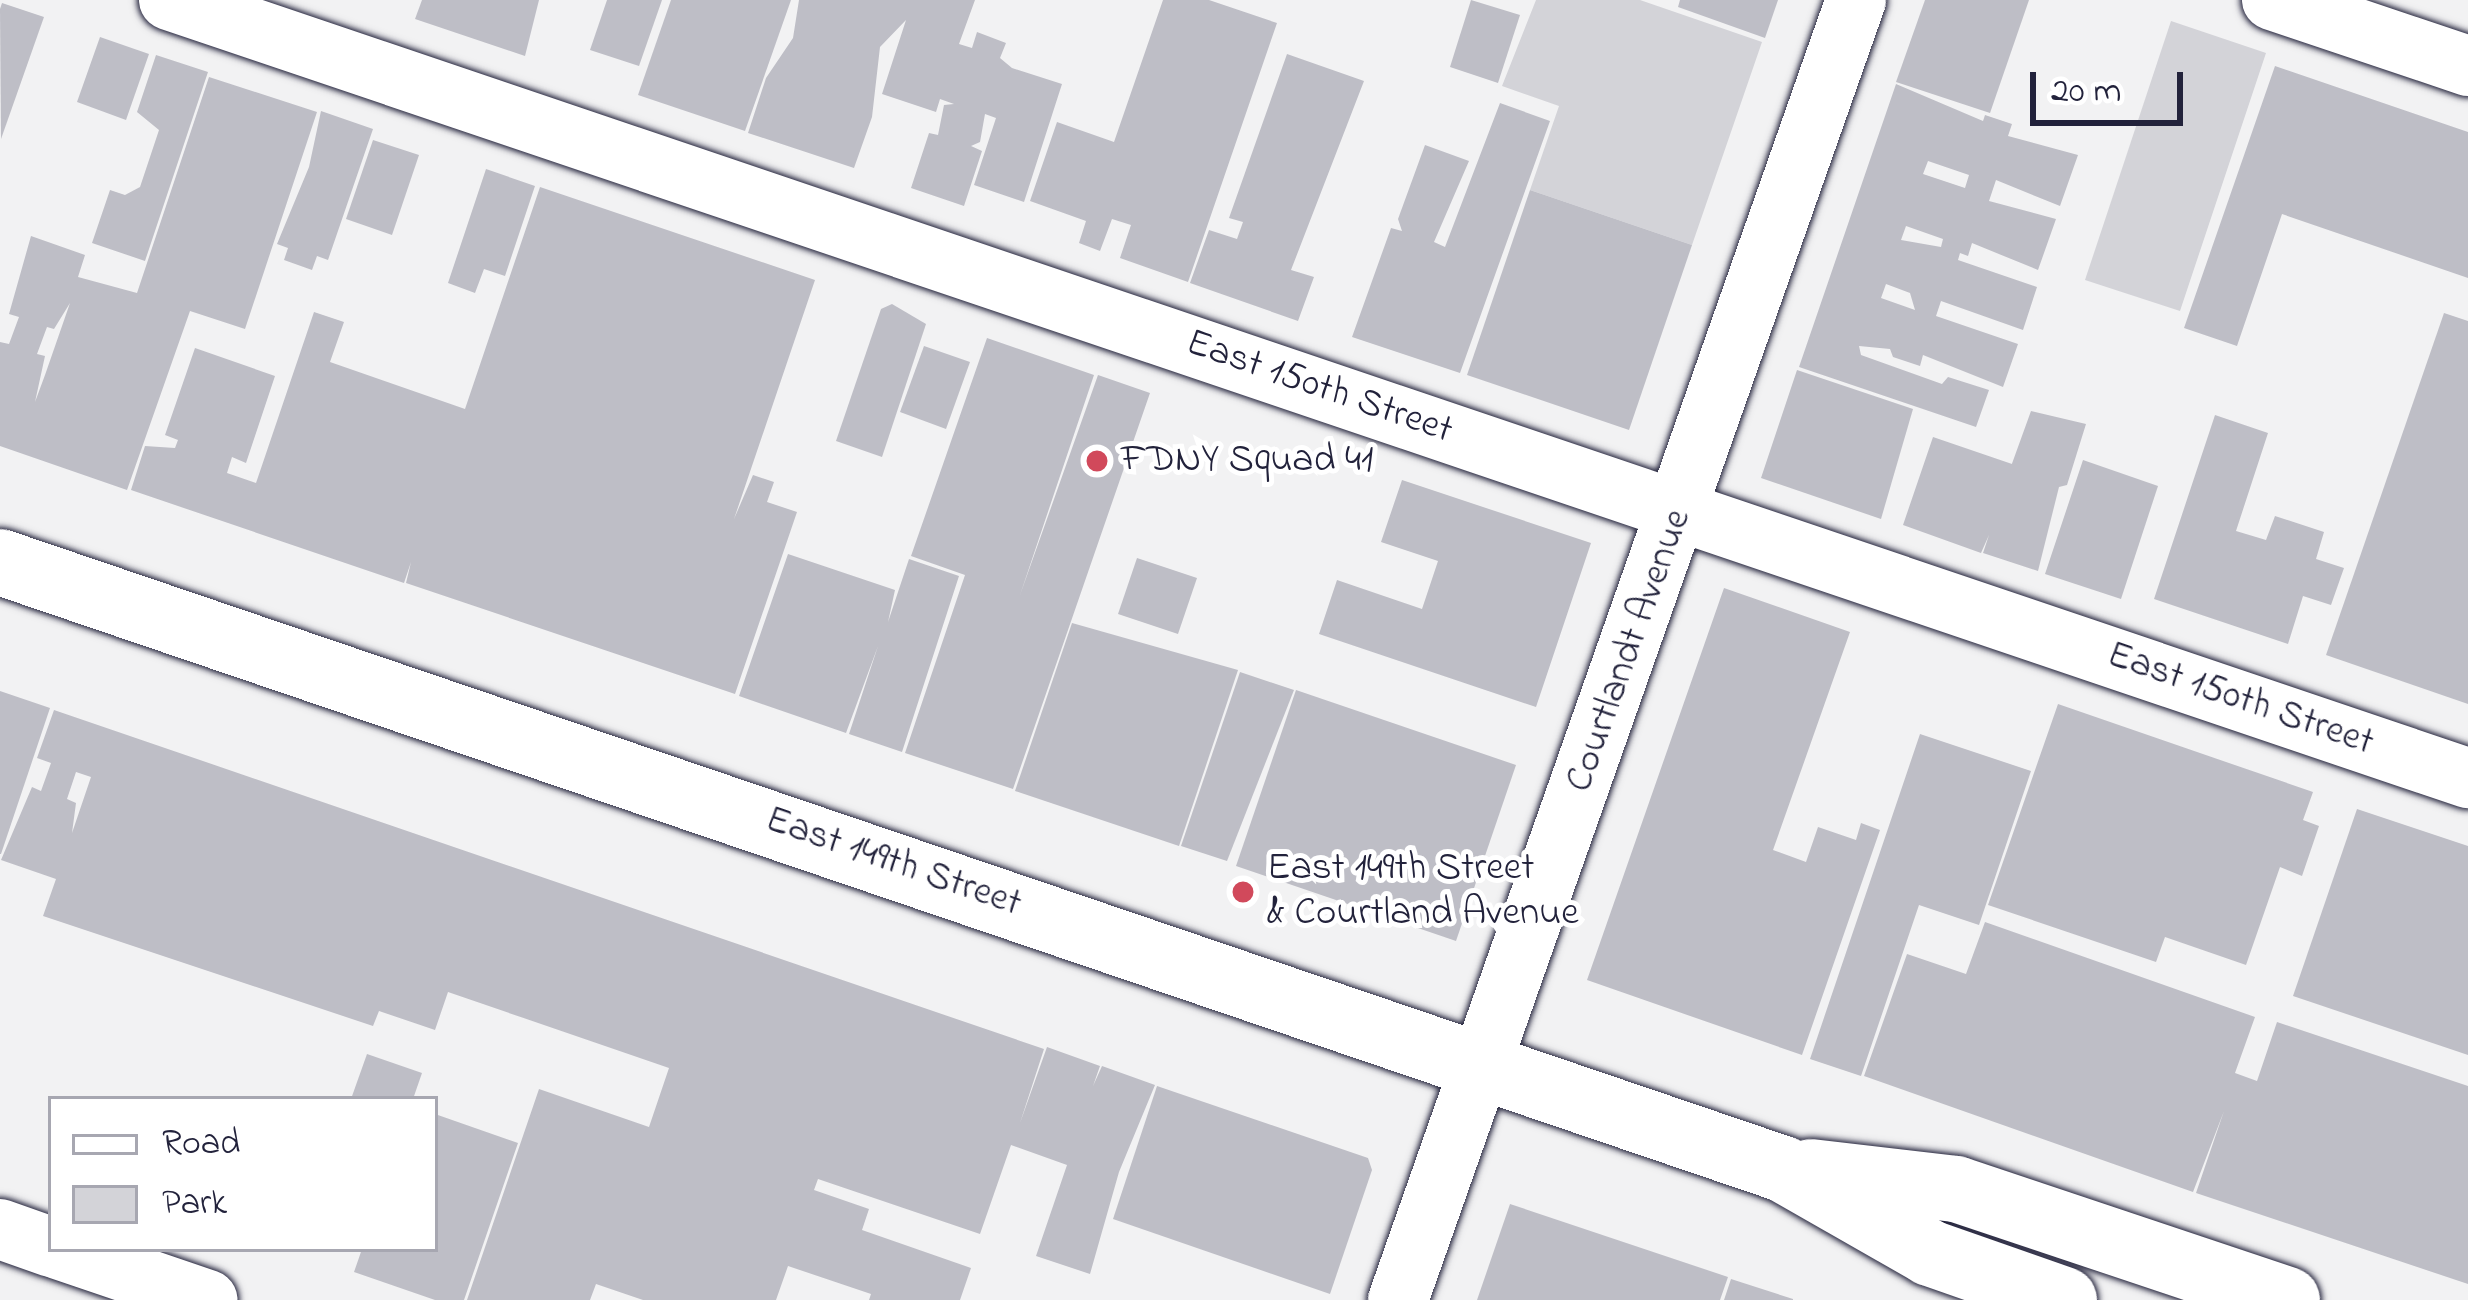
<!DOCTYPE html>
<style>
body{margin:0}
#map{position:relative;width:2468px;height:1300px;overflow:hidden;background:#f2f2f3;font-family:"Indie Flower",sans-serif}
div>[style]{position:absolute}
.green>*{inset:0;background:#d3d3d8}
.building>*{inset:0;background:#bebec6}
.roads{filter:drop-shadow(0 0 3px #22223b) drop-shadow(0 0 3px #22223b)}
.street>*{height:60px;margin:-30px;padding:0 30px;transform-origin:30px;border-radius:30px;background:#fff}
.secondary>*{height:66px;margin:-33px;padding:0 33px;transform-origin:33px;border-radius:33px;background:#fff}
.dots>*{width:33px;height:33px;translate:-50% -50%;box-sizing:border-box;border:6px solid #fff;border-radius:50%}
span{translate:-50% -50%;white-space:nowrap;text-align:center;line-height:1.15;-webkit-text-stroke:10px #fff;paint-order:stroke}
.street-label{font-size:39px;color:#22223b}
.poi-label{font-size:39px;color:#22223b}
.left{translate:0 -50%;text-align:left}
.legend{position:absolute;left:48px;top:1096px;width:390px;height:156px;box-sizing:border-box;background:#fff;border:3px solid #a7a7b1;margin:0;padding:15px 21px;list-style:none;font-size:36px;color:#22223b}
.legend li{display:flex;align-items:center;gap:24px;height:60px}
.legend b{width:60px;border:3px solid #a7a7b1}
.scale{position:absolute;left:2030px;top:72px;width:153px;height:54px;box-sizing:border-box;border:6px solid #22223b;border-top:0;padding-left:15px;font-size:36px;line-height:42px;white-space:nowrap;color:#22223b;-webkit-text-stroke:9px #fff;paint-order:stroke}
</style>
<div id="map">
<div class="green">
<i style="clip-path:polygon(1536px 0,1640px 0,1762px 42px,1692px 245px,1530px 190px,1559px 106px,1502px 86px)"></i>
<i style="clip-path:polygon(2171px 21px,2266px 53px,2180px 311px,2085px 280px)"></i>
</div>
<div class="building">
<i style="clip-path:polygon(422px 0,539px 0,525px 56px,415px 19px)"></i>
<i style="clip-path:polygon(607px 0,662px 0,639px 66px,590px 50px)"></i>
<i style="clip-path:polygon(671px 0,791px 0,745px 131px,638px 95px)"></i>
<i style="clip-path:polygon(799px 0,975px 0,959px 44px,972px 48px,977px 32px,1006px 43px,1000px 58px,1012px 68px,1062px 84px,1024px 202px,974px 185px,996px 118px,985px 114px,980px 142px,971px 146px,982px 151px,964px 206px,911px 188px,929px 133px,938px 135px,944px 105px,954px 104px,940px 99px,936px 112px,882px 94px,906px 20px,880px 47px,872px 117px,854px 168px,748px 133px,766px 78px,793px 38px)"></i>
<i style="clip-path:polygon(1163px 0,1209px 0,1277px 23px,1188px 282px,1120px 258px,1131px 225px,1112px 219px,1100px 251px,1079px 243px,1086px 221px,1030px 201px,1057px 122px,1114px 142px)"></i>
<i style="clip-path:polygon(1471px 0,1520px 15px,1498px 83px,1450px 67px)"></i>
<i style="clip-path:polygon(1680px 0,1778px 0,1765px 38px,1678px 7px)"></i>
<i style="clip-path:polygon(1925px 0,2029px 0,1990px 113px,1896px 82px)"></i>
<i style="clip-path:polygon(2px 3px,44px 17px,1px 139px,0 9px)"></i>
<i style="clip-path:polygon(100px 37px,149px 54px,126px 120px,77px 102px)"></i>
<i style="clip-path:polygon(1287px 54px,1364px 81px,1291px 270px,1314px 277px,1298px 321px,1190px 283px,1209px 230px,1237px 239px,1243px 222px,1229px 218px)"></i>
<i style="clip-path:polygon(156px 55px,208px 72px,145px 261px,92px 243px,110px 190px,125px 195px,140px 187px,159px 130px,137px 112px)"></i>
<i style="clip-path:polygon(2275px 66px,2468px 132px,2468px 278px,2282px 214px,2237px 346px,2184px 328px)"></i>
<i style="clip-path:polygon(evenodd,209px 77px,317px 112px,245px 329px,190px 311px,127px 490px,0 446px,0 342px,9px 344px,19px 317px,9px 314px,31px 236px,85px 255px,78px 277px,137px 293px,209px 77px,70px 303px,45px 375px,35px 402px,45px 356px,37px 354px,47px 327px,54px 329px,70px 303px)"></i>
<i style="clip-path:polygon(evenodd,1896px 84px,1983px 121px,1985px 115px,2012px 124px,2008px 136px,2078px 155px,2060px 206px,1996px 180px,1989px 201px,2056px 219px,2038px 270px,1972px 243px,1968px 256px,1960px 253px,1958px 260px,2037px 287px,2023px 330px,1941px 301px,1936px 316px,2018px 344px,2003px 387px,1923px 355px,1920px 366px,1893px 357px,1890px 349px,1859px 346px,1861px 355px,1942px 384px,1948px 377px,1989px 390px,1976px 427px,1799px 367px,1896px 84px,1928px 161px,1969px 175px,1965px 188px,1923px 174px,1928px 161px,1896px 84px,1906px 226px,1943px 239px,1941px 247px,1901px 240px,1906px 226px,1896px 84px,1886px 284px,1910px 293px,1915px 310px,1881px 298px,1886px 284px)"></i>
<i style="clip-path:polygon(1500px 103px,1550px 121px,1460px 373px,1352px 337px,1391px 228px,1402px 231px,1398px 219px,1425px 145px,1469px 161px,1434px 242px,1445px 247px)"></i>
<i style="clip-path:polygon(321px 111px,373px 129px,328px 260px,317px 256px,312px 270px,284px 260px,288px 248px,277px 244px,309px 167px)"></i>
<i style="clip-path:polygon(373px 140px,419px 155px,392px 235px,346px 219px)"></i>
<i style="clip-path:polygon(486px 169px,535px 186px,505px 276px,484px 269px,475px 293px,448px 283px)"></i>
<i style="clip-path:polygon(540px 187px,815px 280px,734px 519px,753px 475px,774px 482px,767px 502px,797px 512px,735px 694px,406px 583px,411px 562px,404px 583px,131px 490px,145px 446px,175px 448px,178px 440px,165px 435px,195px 348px,275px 376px,246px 463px,232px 457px,227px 473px,256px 483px,314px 312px,344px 322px,330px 362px,465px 409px)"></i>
<i style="clip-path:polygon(1530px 190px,1692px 245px,1629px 430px,1467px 375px)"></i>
<i style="clip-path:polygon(892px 304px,926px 324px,882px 457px,836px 441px,881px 309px)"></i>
<i style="clip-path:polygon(2444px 313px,2468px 321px,2468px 704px,2326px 655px)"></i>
<i style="clip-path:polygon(987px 338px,1094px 375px,1020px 595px,1098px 375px,1150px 393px,1013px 789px,905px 753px,965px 575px,911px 556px)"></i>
<i style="clip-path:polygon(924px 346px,970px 362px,946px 429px,900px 412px)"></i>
<i style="clip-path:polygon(1797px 370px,1913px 409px,1881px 519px,1761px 478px)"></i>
<i style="clip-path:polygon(2031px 411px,2086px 424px,2067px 485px,2059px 487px,2038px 571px,1983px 553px,1989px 535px,1981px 553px,1903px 525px,1933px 437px,2012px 464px,2001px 494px)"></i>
<i style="clip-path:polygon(2215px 415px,2268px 433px,2236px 531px,2266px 540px,2275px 516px,2324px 532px,2316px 559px,2344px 568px,2331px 605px,2303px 596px,2288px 644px,2154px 599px)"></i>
<i style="clip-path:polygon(2083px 460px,2158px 486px,2121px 599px,2045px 574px)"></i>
<i style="clip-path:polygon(1402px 480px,1591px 543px,1536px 707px,1319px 634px,1337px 580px,1422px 609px,1438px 561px,1381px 542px)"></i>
<i style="clip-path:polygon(788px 554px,895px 590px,888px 622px,909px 559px,959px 576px,902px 752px,849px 734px,878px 646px,846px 733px,739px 696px)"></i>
<i style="clip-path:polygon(1137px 558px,1197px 578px,1178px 634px,1118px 614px)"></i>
<i style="clip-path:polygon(1724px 588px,1850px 632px,1773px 850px,1806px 862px,1818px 827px,1856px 840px,1861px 823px,1880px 830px,1802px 1055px,1587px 980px)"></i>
<i style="clip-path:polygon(1072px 623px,1238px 670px,1179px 846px,1015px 791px)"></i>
<i style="clip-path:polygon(1240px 672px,1294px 690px,1227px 861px,1181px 846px)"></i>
<i style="clip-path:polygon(1296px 690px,1516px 765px,1456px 941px,1236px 866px)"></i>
<i style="clip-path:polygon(0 691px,50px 708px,1px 854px,0 854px)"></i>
<i style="clip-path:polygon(2058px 704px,2313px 792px,2303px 820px,2319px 826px,2302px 876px,2280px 867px,2246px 965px,2165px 937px,2156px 962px,1988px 905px)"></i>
<i style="clip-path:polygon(evenodd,54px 710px,1044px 1049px,1020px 1123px,1047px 1047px,1100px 1066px,1093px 1086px,1102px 1066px,1155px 1085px,1119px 1172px,1090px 1274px,1036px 1256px,1067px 1165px,1011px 1145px,980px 1234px,818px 1179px,814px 1190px,869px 1209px,862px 1230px,971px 1268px,960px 1300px,869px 1300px,871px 1294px,788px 1266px,776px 1300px,643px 1300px,596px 1284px,590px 1300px,467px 1300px,539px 1089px,649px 1127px,669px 1068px,448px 992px,435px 1030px,379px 1011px,373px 1026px,43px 916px,56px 879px,1px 860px,32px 787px,41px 791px,51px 763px,37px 758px,54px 710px,76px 772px,91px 777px,72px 833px,76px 803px,67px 799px,76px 772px)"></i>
<i style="clip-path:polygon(1920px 734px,2031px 771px,1979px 925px,1919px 905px,1861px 1076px,1810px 1059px)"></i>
<i style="clip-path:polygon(2357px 809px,2468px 846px,2468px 1055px,2293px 996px)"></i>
<i style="clip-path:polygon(1985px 922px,2255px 1017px,2235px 1073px,2257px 1081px,2277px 1022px,2468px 1086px,2468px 1284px,2196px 1193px,2224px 1111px,2193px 1192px,1864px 1076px,1907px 954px,1966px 974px)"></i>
<i style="clip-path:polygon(367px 1054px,422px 1073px,413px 1099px,351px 1099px)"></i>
<i style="clip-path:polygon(1157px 1086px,1368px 1158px,1372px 1170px,1330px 1294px,1113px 1219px)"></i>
<i style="clip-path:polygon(435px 1114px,518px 1143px,464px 1300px,435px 1300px,354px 1272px,362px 1249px,435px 1249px)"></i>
<i style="clip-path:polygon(1510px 1204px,1728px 1277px,1720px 1300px,1477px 1300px)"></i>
<i style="clip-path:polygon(1731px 1279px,1793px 1299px,1793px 1300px,1724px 1300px)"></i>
</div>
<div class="roads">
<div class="street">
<i style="left:169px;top:0;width:2427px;rotate:18.7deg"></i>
<i style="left:2272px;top:0;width:207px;rotate:18.6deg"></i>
<i style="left:0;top:1229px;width:54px;rotate:19.4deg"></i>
<i style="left:58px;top:1249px;width:158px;rotate:18.8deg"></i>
<i style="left:1398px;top:1300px;width:1378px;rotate:-70.59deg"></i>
</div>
<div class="secondary">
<i style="left:0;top:562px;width:1883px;rotate:18.8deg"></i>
<i style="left:1783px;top:1169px;width:169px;rotate:29.7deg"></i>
<i style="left:1930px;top:1253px;width:142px;rotate:19.3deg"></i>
<i style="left:1811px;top:1172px;width:146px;rotate:6.7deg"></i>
<i style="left:1956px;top:1189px;width:349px;rotate:18.5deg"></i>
</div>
</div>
<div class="dots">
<i style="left:1097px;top:461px;background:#d1495b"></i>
<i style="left:1243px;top:892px;background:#d1495b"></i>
</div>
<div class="street-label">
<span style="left:1319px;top:388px;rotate:19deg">East 150th Street</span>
<span style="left:1630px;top:651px;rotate:-70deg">Courtlandt Avenue</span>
<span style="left:2240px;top:700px;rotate:19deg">East 150th Street</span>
<span style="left:893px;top:863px;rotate:19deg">East 149th Street</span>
</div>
<div class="poi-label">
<span class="left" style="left:1121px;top:461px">FDNY Squad 41</span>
<span class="left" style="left:1267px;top:892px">East 149th Street<br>&amp; Courtland Avenue</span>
</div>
<ul class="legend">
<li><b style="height:15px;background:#fff"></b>Road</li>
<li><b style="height:33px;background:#d3d3d8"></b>Park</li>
</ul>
<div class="scale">20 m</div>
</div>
